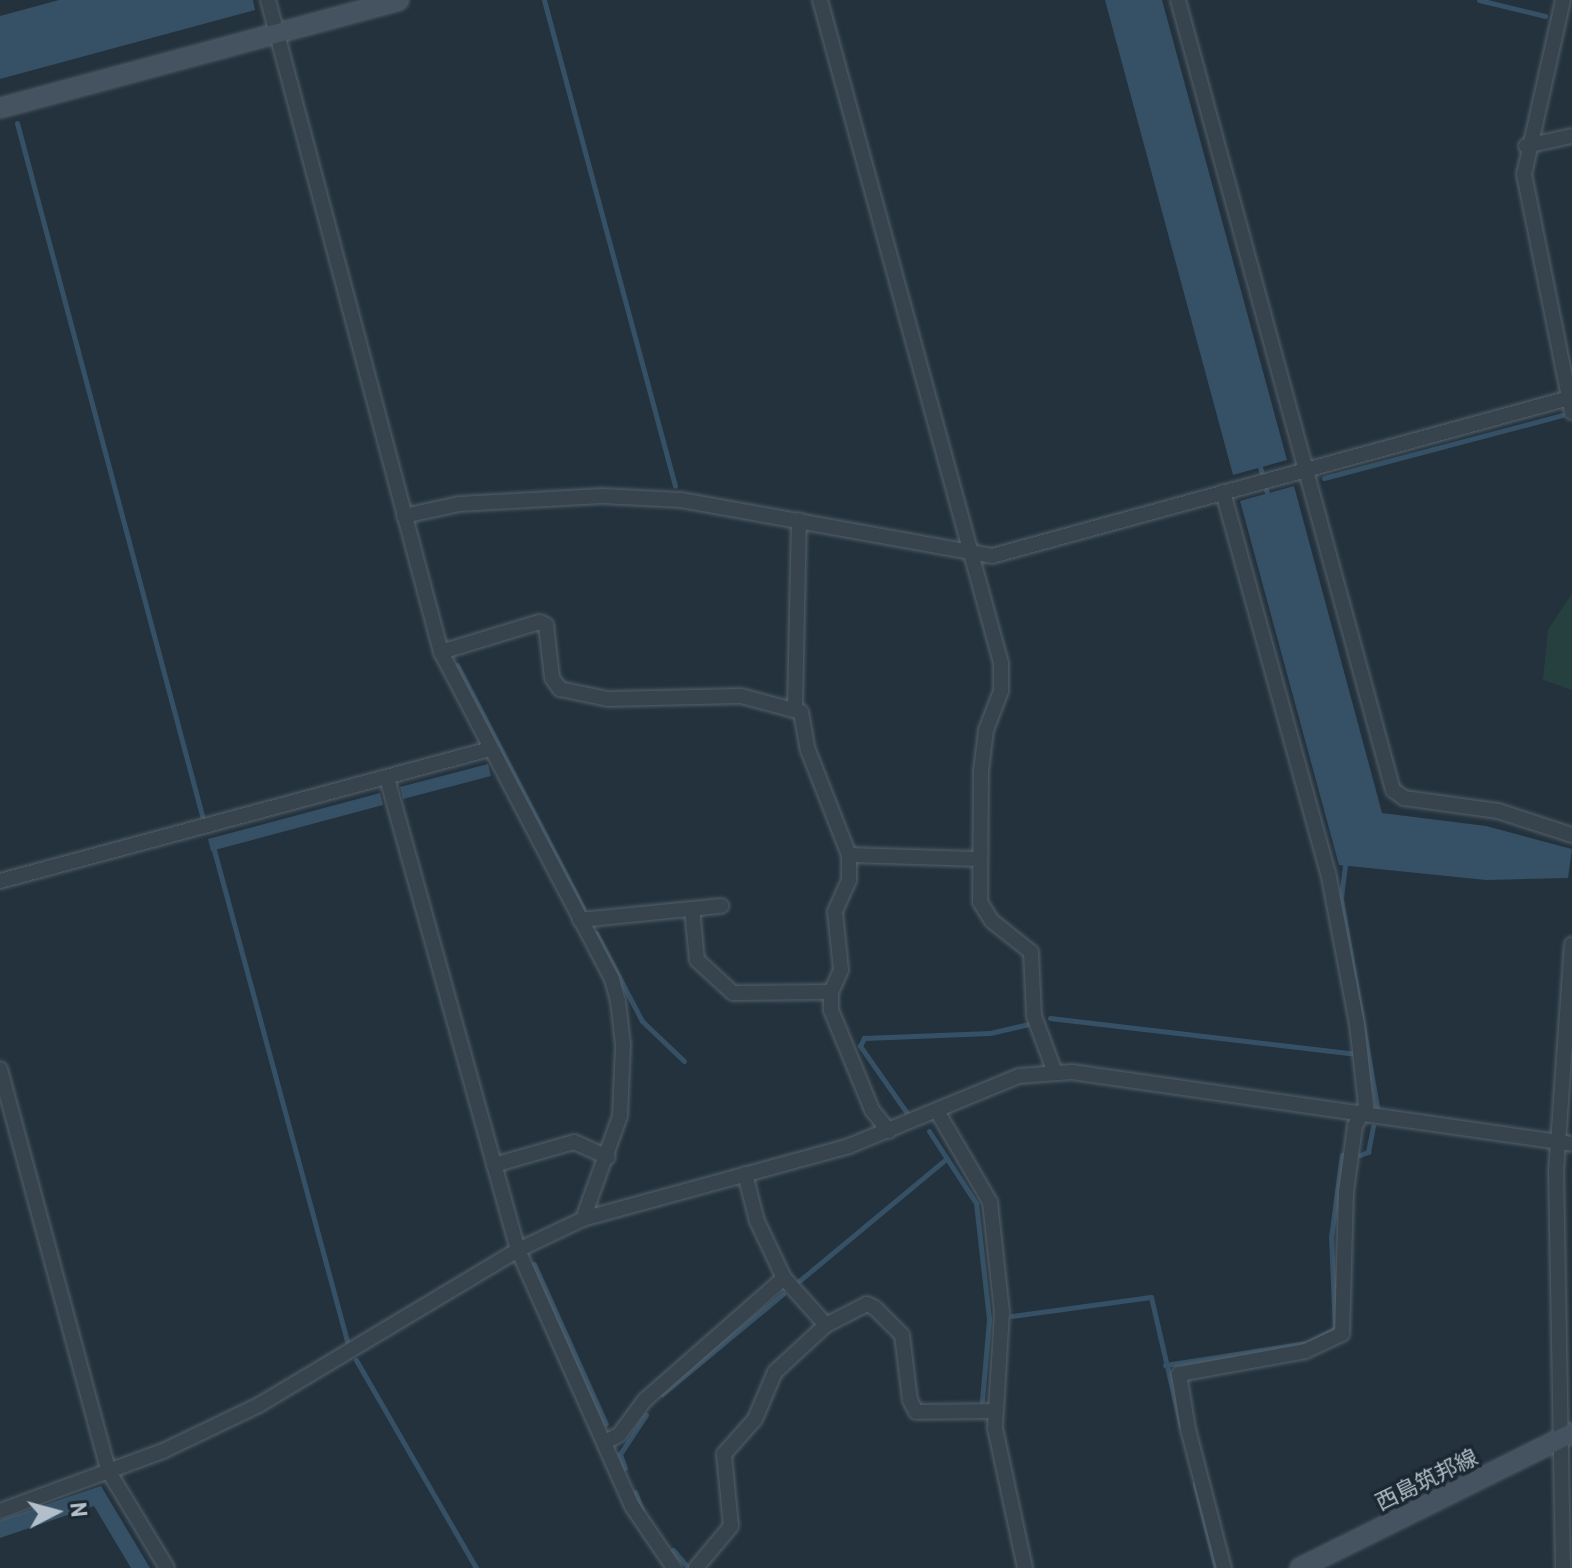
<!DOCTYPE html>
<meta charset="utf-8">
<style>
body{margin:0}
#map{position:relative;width:1572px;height:1568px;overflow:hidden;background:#23323d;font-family:Barlow,"Noto Sans JP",sans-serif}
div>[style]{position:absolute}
.green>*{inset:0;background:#26403f}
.water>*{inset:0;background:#365165}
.stream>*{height:5px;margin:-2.5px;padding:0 2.5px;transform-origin:2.5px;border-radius:2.5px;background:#365165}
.roads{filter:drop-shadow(0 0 2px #55616b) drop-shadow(0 0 2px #55616b)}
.street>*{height:14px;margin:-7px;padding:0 7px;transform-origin:7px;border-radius:7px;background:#37444d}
.secondary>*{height:18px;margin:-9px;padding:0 9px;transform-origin:9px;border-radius:9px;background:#455361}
span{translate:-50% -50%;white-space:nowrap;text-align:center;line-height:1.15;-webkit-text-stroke:7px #1c2832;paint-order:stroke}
.street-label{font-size:22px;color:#b2bec9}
.north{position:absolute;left:16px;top:1472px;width:80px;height:80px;-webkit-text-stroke:6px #1c2832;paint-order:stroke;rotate:84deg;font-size:22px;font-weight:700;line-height:32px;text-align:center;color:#b2bec9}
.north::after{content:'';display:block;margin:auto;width:28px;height:36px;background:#b2bec9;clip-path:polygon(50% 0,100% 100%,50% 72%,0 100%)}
</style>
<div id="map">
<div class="green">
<i style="clip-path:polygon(1572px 593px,1572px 690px,1543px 680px,1548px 630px)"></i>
</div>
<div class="water">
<i style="clip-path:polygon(59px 0,253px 0,255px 10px,0 79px,0 16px)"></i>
<i style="clip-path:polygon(1105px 0,1162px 0,1287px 460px,1233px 475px)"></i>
<i style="clip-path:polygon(1294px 486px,1382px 813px,1486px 826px,1572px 849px,1568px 878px,1486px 880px,1339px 865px,1240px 501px)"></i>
<i style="clip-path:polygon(488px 764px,491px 776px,403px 799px,400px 787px)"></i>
<i style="clip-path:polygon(380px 793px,383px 805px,211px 851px,208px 839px)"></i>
<i style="clip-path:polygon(101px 1486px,150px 1568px,131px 1568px,94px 1506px,0 1538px,0 1520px)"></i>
</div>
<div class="stream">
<i style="left:544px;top:0;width:503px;rotate:74.91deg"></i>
<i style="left:1479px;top:0;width:68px;rotate:13.6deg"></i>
<i style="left:17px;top:123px;width:720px;rotate:75.04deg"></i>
<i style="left:1259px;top:463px;width:34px;rotate:75deg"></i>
<i style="left:1324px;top:478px;width:246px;rotate:-14.8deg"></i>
<i style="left:457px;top:665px;width:274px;rotate:62.6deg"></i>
<i style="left:214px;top:850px;width:509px;rotate:74.84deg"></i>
<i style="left:1345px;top:865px;width:35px;rotate:97deg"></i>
<i style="left:1341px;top:900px;width:210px;rotate:80.1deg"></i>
<i style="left:596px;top:933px;width:99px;rotate:62.4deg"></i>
<i style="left:642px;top:1021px;width:58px;rotate:43.6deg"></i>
<i style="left:1050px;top:1018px;width:307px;rotate:6.7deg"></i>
<i style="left:907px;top:1113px;width:82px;rotate:-125deg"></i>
<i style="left:860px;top:1046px;width:9px;rotate:-63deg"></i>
<i style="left:864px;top:1038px;width:126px;rotate:-2.3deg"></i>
<i style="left:990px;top:1033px;width:39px;rotate:-13deg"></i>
<i style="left:929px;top:1131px;width:86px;rotate:56.9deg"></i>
<i style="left:976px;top:1203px;width:117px;rotate:83.6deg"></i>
<i style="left:989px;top:1319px;width:82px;rotate:94.9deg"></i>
<i style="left:1360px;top:1155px;width:9px;rotate:-21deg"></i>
<i style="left:1368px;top:1152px;width:26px;rotate:-79deg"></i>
<i style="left:534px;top:1264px;width:175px;rotate:65.8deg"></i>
<i style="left:799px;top:1281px;width:192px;rotate:-39.7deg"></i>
<i style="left:1012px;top:1316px;width:140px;rotate:-7.8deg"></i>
<i style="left:1151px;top:1297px;width:133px;rotate:77deg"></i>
<i style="left:356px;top:1360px;width:240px;rotate:60deg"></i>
<i style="left:1165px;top:1365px;width:144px;rotate:-8.8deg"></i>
<i style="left:1307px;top:1343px;width:31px;rotate:-27deg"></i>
<i style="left:1335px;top:1329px;width:92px;rotate:-92.5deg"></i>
<i style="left:1331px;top:1237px;width:83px;rotate:-82.4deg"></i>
<i style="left:662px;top:1394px;width:157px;rotate:-39.6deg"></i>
<i style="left:625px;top:1468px;width:15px;rotate:-110deg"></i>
<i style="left:620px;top:1454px;width:47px;rotate:-56.3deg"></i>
<i style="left:1195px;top:1484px;width:87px;rotate:76deg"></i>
<i style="left:635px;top:1492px;width:19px;rotate:69deg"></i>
<i style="left:673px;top:1550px;width:21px;rotate:49deg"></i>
</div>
<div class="roads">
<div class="street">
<i style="left:268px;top:0;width:675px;rotate:75.14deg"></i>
<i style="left:441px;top:652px;width:369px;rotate:62.4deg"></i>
<i style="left:612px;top:979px;width:23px;rotate:75deg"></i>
<i style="left:618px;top:1001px;width:44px;rotate:83.5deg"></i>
<i style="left:623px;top:1045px;width:71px;rotate:92.4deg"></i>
<i style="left:620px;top:1116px;width:109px;rotate:109.8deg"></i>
<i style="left:820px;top:0;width:687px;rotate:74.73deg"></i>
<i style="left:1001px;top:663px;width:28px;rotate:90deg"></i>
<i style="left:1001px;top:691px;width:42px;rotate:111deg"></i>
<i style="left:986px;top:730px;width:41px;rotate:97deg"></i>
<i style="left:981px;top:771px;width:131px;rotate:90.4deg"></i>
<i style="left:980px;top:902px;width:22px;rotate:58deg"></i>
<i style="left:992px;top:921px;width:50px;rotate:38.5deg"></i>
<i style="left:1031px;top:952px;width:64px;rotate:87.3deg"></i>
<i style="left:1034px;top:1016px;width:58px;rotate:69.7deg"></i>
<i style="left:1178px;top:0;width:819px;rotate:74.78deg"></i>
<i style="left:1393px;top:790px;width:14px;rotate:36deg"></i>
<i style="left:1404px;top:798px;width:95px;rotate:7.9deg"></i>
<i style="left:1498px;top:811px;width:78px;rotate:18deg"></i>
<i style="left:1563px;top:0;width:178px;rotate:102.6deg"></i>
<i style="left:1524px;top:174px;width:243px;rotate:78.6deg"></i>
<i style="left:1526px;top:146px;width:47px;rotate:-12.3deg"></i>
<i style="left:1223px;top:492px;width:394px;rotate:74.6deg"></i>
<i style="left:1328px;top:872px;width:155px;rotate:79.2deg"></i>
<i style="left:1357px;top:1024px;width:82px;rotate:83.7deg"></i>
<i style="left:1366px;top:1106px;width:23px;rotate:119deg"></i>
<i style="left:1355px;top:1126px;width:67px;rotate:97.8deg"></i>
<i style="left:1346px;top:1192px;width:142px;rotate:91.6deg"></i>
<i style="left:1342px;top:1334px;width:40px;rotate:155deg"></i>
<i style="left:1306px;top:1351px;width:129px;rotate:169.7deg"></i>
<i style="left:1179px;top:1374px;width:56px;rotate:80.7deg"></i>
<i style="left:1188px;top:1429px;width:144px;rotate:75.5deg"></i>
<i style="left:404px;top:516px;width:56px;rotate:-12.3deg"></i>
<i style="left:459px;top:504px;width:143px;rotate:-3.2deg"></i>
<i style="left:602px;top:496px;width:79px;rotate:2.9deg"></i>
<i style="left:681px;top:500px;width:316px;rotate:10.2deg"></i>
<i style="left:992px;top:556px;width:598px;rotate:-15.31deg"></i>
<i style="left:441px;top:652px;width:103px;rotate:-16.9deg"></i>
<i style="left:540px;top:622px;width:7px;rotate:27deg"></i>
<i style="left:546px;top:625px;width:53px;rotate:83.5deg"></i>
<i style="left:552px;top:678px;width:14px;rotate:54deg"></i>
<i style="left:560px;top:689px;width:49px;rotate:11.8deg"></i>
<i style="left:608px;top:699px;width:133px;rotate:-1.3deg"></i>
<i style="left:741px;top:696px;width:62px;rotate:14.9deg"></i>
<i style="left:801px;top:712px;width:39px;rotate:80deg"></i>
<i style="left:808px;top:750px;width:113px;rotate:68.7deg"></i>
<i style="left:849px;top:855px;width:25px;rotate:90deg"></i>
<i style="left:849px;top:880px;width:35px;rotate:114deg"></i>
<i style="left:835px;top:912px;width:58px;rotate:84.1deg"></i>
<i style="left:841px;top:970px;width:24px;rotate:114deg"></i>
<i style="left:831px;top:992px;width:18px;rotate:90deg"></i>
<i style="left:831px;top:1010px;width:108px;rotate:67.7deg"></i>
<i style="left:872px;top:1110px;width:27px;rotate:51deg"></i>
<i style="left:795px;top:707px;width:187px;rotate:-88.8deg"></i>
<i style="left:387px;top:778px;width:490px;rotate:74.5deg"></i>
<i style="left:518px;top:1250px;width:280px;rotate:66deg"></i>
<i style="left:632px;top:1506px;width:75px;rotate:55.9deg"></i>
<i style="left:849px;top:855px;width:129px;rotate:1.8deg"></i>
<i style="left:0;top:881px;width:507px;rotate:-15.08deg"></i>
<i style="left:692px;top:909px;width:51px;rotate:84.4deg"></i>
<i style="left:697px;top:960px;width:49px;rotate:42.5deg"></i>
<i style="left:733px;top:993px;width:98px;rotate:-0.6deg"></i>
<i style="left:580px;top:920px;width:142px;rotate:-5.7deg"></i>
<i style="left:0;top:1069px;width:417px;rotate:74.9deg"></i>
<i style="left:109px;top:1472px;width:112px;rotate:58.9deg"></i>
<i style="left:937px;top:1111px;width:105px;rotate:59.8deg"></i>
<i style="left:990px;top:1202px;width:111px;rotate:83.8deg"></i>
<i style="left:1002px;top:1312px;width:116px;rotate:93.5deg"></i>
<i style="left:995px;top:1428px;width:143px;rotate:77.9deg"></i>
<i style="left:494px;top:1165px;width:83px;rotate:-16deg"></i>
<i style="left:574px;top:1142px;width:37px;rotate:24deg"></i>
<i style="left:745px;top:1174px;width:49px;rotate:75.7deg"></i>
<i style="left:757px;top:1221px;width:63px;rotate:64.7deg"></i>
<i style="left:784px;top:1278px;width:63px;rotate:48.2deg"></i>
<i style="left:605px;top:1442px;width:16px;rotate:-27deg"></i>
<i style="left:619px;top:1435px;width:44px;rotate:-53.4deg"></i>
<i style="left:645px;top:1400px;width:185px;rotate:-41.3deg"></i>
<i style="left:0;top:1511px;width:174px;rotate:-20.2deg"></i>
<i style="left:163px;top:1451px;width:106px;rotate:-25.6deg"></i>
<i style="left:259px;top:1405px;width:302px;rotate:-30.9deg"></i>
<i style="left:518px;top:1250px;width:72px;rotate:-25.5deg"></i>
<i style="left:583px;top:1219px;width:276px;rotate:-15.3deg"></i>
<i style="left:849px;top:1146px;width:184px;rotate:-22.4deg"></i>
<i style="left:1019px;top:1076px;width:53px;rotate:-4.3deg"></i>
<i style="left:1072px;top:1072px;width:505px;rotate:8.19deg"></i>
<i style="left:696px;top:1568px;width:55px;rotate:-50.2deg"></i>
<i style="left:731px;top:1526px;width:72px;rotate:-95.6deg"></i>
<i style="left:724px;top:1454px;width:47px;rotate:-48.5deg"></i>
<i style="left:755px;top:1419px;width:51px;rotate:-66.9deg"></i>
<i style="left:775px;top:1372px;width:69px;rotate:-42.7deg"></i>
<i style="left:826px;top:1325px;width:46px;rotate:-27.1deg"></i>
<i style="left:867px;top:1304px;width:9px;rotate:27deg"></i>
<i style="left:875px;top:1308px;width:38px;rotate:45deg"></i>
<i style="left:902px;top:1335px;width:65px;rotate:83deg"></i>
<i style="left:910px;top:1400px;width:13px;rotate:63deg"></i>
<i style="left:916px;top:1412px;width:79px;rotate:-0.7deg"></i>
<i style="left:1563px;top:1568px;width:396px;rotate:-91deg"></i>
<i style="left:1556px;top:1172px;width:228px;rotate:-86deg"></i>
</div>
<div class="secondary">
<i style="left:0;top:108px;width:413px;rotate:-15.1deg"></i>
<i style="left:1300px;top:1568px;width:304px;rotate:-26.4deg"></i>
</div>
</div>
<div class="street-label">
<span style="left:1426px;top:1479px;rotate:-26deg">西島筑邦線</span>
</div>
<div class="north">N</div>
</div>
